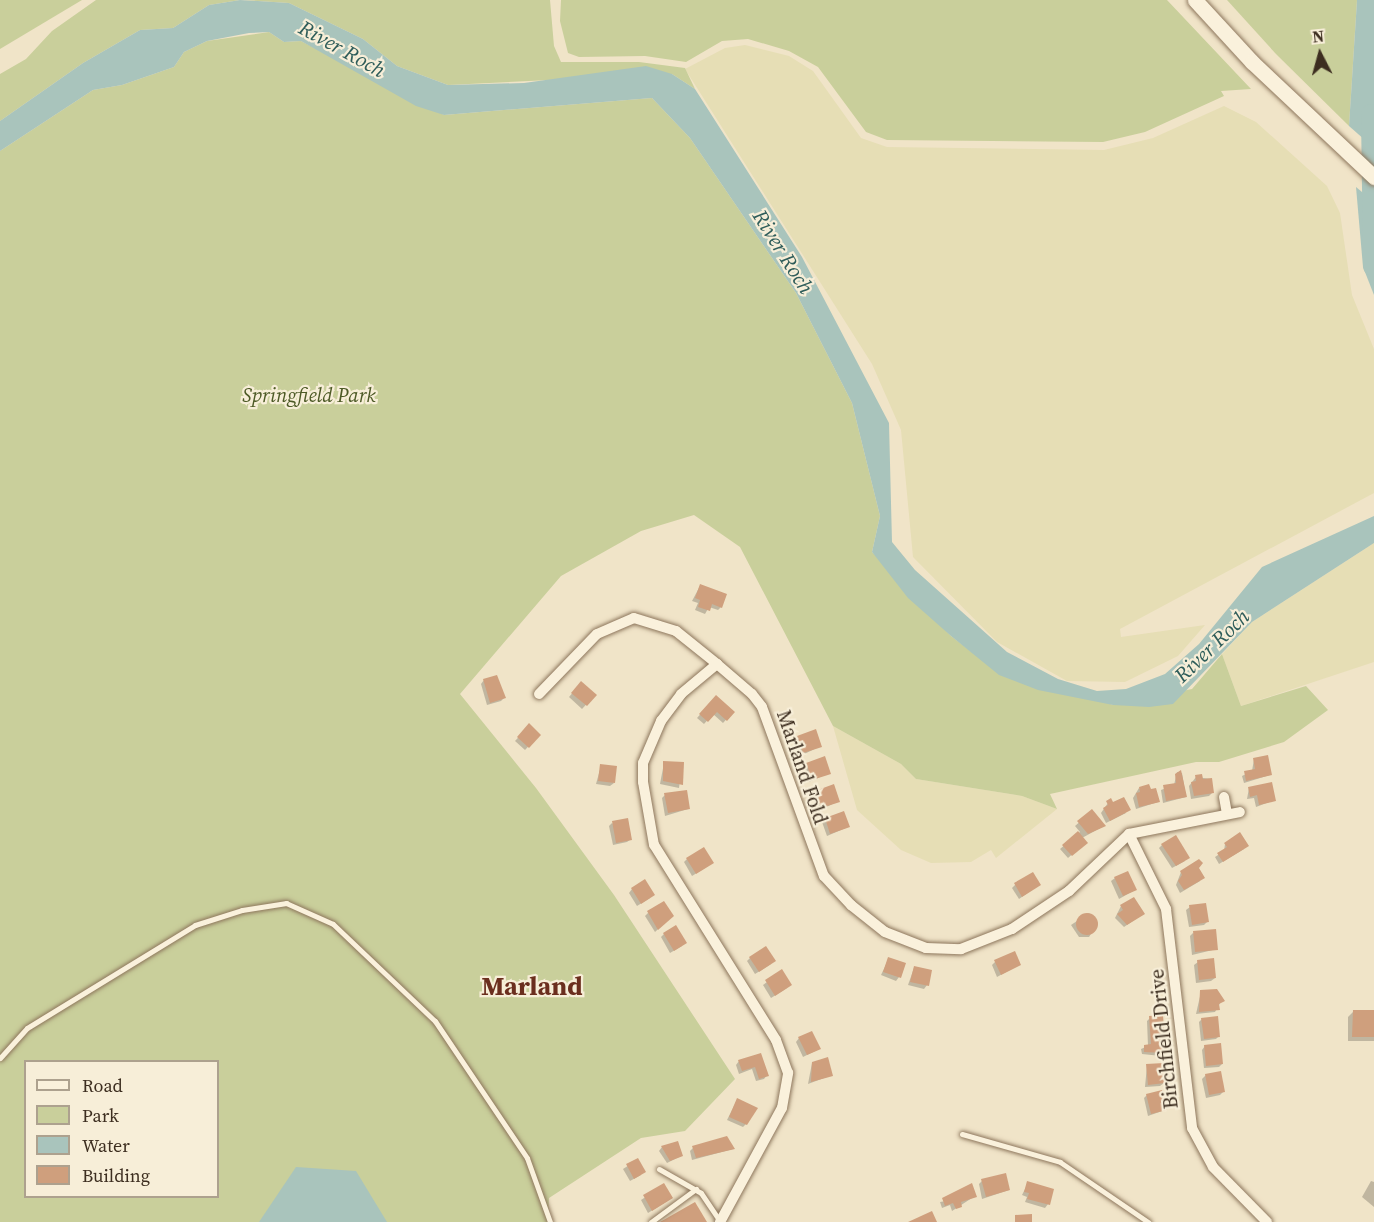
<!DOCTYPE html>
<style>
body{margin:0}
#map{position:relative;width:1374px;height:1222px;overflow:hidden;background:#f0e4c8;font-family:"Source Serif 4",serif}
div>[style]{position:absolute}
.farmland>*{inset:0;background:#e6deb5}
.green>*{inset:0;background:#c9cf9b}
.water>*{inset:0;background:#a9c4bc}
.shadow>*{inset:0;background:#0003}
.river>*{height:22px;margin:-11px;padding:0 11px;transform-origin:11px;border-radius:11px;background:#a9c4bc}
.building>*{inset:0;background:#cf9f7d}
.round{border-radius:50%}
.roads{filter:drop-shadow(0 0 2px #8d765c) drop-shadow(0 0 2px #8d765c)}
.service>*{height:5px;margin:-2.5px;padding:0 2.5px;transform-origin:2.5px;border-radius:2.5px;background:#faf1dc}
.minor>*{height:10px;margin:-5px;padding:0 5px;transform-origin:5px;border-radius:5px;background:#faf1dc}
.secondary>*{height:15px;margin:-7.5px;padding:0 7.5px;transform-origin:7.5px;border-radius:7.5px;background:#faf1dc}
span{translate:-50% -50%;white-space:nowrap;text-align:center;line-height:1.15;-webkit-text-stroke:4.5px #f7eed8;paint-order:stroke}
.park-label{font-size:20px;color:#4d5a26;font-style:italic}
.street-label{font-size:20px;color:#3d2e20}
.water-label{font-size:21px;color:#2f5d5a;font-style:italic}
.district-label{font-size:26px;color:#6b2e1e;font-weight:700}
.legend{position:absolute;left:24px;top:1060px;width:195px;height:138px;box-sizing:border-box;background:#f7eed8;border:2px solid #ada18e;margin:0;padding:8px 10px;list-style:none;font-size:18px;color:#3d2e20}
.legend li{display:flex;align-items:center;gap:12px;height:30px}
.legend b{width:30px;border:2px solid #ada18e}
.north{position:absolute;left:1290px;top:24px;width:60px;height:60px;-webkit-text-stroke:4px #f7eed8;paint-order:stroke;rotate:354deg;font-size:16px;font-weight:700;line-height:24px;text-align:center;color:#3d2e20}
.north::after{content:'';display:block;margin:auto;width:21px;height:27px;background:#3d2e20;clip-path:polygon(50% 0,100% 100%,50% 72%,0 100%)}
</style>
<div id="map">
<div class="farmland">
<i style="clip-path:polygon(745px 45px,789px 56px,813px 71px,861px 138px,887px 147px,1104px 150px,1153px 138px,1224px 106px,1256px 122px,1327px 186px,1340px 213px,1352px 295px,1374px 349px,1374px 493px,1120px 629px,1121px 637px,1205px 625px,1178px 656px,1125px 682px,1067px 681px,997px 642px,913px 557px,901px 430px,872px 364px,685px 69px,725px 48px)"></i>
<i style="clip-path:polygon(1374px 543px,1374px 662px,1241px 706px,1222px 654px,1252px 622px)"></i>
<i style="clip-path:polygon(833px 726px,901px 764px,916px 779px,1022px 796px,1057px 809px,996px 858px,991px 850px,971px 862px,931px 863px,901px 850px,857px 810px)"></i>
</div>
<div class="green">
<i style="clip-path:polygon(0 0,82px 0,0 49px)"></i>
<i style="clip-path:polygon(96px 0,240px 0,209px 5px,173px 28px,140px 30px,83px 63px,0 121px,0 74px,26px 59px,52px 31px)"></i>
<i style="clip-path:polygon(244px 0,550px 0,554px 46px,561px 62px,639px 62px,685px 68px,695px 89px,672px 74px,448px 85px,397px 66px,363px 39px,289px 3px)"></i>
<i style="clip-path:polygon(561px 0,1167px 0,1251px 89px,1221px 91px,1224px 96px,1145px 132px,1103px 142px,887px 140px,866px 132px,818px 67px,789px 51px,748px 39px,722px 41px,686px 62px,645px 56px,579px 57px,568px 53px,560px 21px)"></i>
<i style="clip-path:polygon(1227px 0,1357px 0,1349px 126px,1276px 54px)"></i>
<i style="clip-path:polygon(evenodd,269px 32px,284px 42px,301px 41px,444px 115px,652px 98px,690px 138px,796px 293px,852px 403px,880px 516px,872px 552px,951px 636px,973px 653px,1113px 705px,1192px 689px,1222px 654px,1241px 706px,1306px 686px,1328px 710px,1284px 742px,1219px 762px,1196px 762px,1050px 794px,1057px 809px,1022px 796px,916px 779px,901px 764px,833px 726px,740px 547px,694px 515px,641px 531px,561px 576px,460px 694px,536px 788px,614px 895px,735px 1079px,685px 1131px,641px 1138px,549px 1198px,548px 1222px,0 1222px,0 151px,93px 90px,122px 85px,174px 67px,184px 52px,207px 41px,269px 32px,26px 1062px,218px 1062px,218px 1196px,26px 1196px,26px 1062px)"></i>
</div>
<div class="water">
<i style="clip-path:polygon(240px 0,289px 3px,363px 39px,397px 66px,448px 85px,524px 83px,646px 66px,672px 74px,695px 89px,802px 257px,889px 423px,892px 542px,915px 570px,1007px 652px,1058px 679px,1097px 691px,1126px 689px,1165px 674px,1199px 644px,1262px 567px,1374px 516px,1374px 543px,1252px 622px,1173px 704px,1149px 707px,1113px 705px,1038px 690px,999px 675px,951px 636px,908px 598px,872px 552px,880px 516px,852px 403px,796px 293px,690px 138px,652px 98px,444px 115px,416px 106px,301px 41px,284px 42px,269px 32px,249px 33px,207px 41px,184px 52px,174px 67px,122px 85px,93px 90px,0 151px,0 121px,83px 63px,140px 30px,173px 28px,209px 5px)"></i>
<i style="clip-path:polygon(1357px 0,1374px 0,1374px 148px,1349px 126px)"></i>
<i style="clip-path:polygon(1356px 187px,1374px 202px,1374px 295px,1363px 267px)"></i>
<i style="clip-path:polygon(296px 1167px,356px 1171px,387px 1222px,259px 1222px)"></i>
</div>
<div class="shadow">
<i style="clip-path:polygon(700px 586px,721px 607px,718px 610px,709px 607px,705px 614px,695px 610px,698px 603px,692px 601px)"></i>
<i style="clip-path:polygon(484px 680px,504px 698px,501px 701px,487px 705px,481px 684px)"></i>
<i style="clip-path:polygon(581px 683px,595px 695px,582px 709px,569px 697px)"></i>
<i style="clip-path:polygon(716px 697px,733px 712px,723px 723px,713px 714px,704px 724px,697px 718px)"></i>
<i style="clip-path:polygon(529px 726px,539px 735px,525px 750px,515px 741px)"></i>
<i style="clip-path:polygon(798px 737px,821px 746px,800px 756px,794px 740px)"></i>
<i style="clip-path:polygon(1254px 759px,1270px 775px,1244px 783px,1242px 776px,1252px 771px)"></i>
<i style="clip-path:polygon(664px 763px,682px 763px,679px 788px,660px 784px)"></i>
<i style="clip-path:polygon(807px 764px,829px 773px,809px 782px,803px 767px)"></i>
<i style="clip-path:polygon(601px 766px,614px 783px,610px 786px,596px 784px)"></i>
<i style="clip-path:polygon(1177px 772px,1182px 773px,1186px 797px,1163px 803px,1161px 790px,1174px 785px)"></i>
<i style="clip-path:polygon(1196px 777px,1211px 779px,1213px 792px,1209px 796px,1191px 799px,1189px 786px)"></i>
<i style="clip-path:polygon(1139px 788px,1158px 802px,1136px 809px,1133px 798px)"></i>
<i style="clip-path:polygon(1249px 788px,1275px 800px,1256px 807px,1254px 798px,1247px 799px)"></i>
<i style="clip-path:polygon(816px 792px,839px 801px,818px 811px,812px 795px)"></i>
<i style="clip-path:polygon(665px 795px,688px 809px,665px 816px,662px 798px)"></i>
<i style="clip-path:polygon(1110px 800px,1126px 813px,1106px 823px,1101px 813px)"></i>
<i style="clip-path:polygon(1092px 811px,1104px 826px,1082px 838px,1086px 842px,1068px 858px,1060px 849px,1080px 832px,1075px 826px)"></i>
<i style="clip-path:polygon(826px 819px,848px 827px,827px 836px,822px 822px)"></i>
<i style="clip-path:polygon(612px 823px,631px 839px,627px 842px,613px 845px,609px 826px)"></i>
<i style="clip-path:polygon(1225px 844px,1244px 849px,1219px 864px,1215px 857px,1224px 851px)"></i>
<i style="clip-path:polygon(1162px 845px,1185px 861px,1172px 868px,1159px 848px)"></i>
<i style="clip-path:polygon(687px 859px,708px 866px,692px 876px,684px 862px)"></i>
<i style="clip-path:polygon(1181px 872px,1200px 881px,1180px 893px,1176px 885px)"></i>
<i style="clip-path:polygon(1115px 878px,1135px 890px,1119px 899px,1111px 881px)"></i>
<i style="clip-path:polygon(1015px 885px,1039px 885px,1019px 899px,1012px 888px)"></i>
<i style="clip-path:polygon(632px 889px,650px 898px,637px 906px,629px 893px)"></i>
<i style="clip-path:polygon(1121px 906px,1143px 914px,1124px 927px,1115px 918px)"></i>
<i style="clip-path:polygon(1190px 907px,1207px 922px,1204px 925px,1189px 927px,1186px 910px)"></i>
<i style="clip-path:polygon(648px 913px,672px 916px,655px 932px,645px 916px)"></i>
<i style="clip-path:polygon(1089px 913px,1097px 925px,1089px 937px,1079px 937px,1071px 925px)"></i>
<i style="clip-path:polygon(1193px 933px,1217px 949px,1192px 955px,1190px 936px)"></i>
<i style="clip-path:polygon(664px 934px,682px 946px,670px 953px,661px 937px)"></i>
<i style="clip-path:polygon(750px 958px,771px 964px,755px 974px,747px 961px)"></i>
<i style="clip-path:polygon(889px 958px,899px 977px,896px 981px,881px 975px)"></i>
<i style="clip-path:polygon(995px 962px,1019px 965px,997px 977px,992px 965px)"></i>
<i style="clip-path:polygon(1198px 962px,1215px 978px,1211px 981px,1196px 983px,1194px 965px)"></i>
<i style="clip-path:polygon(914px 968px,927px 985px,924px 989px,908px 985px)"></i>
<i style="clip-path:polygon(782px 971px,787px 988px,771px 998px,763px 985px)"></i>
<i style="clip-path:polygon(1201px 992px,1223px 998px,1215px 1012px,1196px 1014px)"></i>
<i style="clip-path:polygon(1353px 1012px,1374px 1012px,1374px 1041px,1348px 1041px,1348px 1017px)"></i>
<i style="clip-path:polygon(1150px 1018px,1164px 1052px,1161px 1056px,1142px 1054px,1141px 1049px,1148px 1046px,1147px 1021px)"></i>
<i style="clip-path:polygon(1202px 1019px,1219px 1036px,1216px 1039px,1201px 1041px,1199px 1022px)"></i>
<i style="clip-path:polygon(799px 1038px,819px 1049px,803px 1057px,796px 1042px)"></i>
<i style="clip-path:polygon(1205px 1046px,1222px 1064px,1219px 1067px,1204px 1068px,1202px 1050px)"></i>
<i style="clip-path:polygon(760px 1054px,767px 1075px,764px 1079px,756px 1081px,752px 1069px,739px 1074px,736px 1065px,739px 1061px)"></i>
<i style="clip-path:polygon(812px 1063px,832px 1075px,808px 1084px)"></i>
<i style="clip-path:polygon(1147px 1065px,1164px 1083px,1160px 1086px,1145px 1087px)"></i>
<i style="clip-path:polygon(1206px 1075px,1223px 1092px,1220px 1095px,1206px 1098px,1202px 1079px)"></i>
<i style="clip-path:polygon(1147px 1095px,1165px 1110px,1148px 1116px,1144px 1098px)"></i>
<i style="clip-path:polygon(737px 1100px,746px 1124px,743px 1127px,727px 1120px)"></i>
<i style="clip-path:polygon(662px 1147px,681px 1156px,667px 1163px,659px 1151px)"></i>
<i style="clip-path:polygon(693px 1148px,733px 1149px,692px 1160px,690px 1151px)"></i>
<i style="clip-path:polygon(637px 1160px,641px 1175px,630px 1181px,623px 1169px)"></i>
<i style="clip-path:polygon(982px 1181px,1009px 1190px,982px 1199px,979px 1184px)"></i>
<i style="clip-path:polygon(1371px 1181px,1374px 1182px,1374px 1207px,1362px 1197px)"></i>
<i style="clip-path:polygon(1028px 1183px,1048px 1204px,1045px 1208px,1025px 1202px,1027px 1197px,1022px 1195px)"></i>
<i style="clip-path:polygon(664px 1185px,672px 1198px,648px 1213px,641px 1200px)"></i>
<i style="clip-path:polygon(975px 1196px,952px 1211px,950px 1205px,942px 1208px,940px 1202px)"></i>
</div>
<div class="river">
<i style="left:1372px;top:115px;width:151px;rotate:89.2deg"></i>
</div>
<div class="building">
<i style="clip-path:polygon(700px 584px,727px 594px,722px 608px,712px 604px,710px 611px,698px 607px,700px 600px,695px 598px)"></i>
<i style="clip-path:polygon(497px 675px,506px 698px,490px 703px,483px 679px)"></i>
<i style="clip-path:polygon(581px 681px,597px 695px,587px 706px,571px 693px)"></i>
<i style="clip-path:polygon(716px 695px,735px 712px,727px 721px,717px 712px,708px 722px,699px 714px)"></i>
<i style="clip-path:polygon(529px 723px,541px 735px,529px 748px,517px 737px)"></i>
<i style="clip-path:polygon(816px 729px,822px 747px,803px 753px,797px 736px)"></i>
<i style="clip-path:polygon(1268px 755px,1272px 775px,1246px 781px,1244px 771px,1255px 769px,1253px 758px)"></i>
<i style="clip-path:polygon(825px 756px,831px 774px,812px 780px,806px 763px)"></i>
<i style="clip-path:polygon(663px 761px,684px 762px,683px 785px,663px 781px)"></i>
<i style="clip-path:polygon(600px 764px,617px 766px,615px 783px,598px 781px)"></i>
<i style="clip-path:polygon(1181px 770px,1187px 797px,1166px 801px,1163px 785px,1176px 783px,1175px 774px)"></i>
<i style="clip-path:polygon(1202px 774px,1203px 779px,1212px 778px,1214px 793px,1194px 796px,1191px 782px,1196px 781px,1195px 775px)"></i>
<i style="clip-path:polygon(1272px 782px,1276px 801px,1259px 805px,1257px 795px,1250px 797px,1248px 787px)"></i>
<i style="clip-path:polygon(834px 784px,840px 802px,821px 808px,815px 791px)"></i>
<i style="clip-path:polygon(1149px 784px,1151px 789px,1156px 788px,1160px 802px,1139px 807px,1136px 793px,1140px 792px,1139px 787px)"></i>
<i style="clip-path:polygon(687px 790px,690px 809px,668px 813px,664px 793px)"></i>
<i style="clip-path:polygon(1124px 797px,1131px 810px,1110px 821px,1103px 808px,1108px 805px,1106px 801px,1111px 798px,1113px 802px)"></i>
<i style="clip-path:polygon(1092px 809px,1106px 826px,1088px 834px,1077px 821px)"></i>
<i style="clip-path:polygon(844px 811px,850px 827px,830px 834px,825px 818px)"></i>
<i style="clip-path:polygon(628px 818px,632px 840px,616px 843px,612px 821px)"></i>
<i style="clip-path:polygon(1078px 831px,1088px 843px,1072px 856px,1062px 845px)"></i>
<i style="clip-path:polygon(1240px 832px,1249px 846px,1223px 862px,1217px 853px,1227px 847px,1224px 843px)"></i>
<i style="clip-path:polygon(1176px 835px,1190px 858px,1176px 866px,1161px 844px)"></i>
<i style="clip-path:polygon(704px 847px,714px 863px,696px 874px,686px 858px)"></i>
<i style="clip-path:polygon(1199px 859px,1203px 863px,1199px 868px,1205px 878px,1184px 890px,1178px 881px,1182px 875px,1180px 871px)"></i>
<i style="clip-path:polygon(1128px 871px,1137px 890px,1123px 896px,1114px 877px)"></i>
<i style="clip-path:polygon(1033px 872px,1041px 885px,1022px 897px,1014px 883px)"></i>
<i style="clip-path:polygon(645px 879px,655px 895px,641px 904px,631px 888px)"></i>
<i style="clip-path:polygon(1134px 897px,1145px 914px,1127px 925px,1117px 914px,1123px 910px,1120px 905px)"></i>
<i style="clip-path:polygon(664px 901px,674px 916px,658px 930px,647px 911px)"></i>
<i style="clip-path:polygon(1206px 903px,1209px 922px,1192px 925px,1189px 905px)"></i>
<i class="round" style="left:1076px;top:913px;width:22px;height:22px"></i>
<i style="clip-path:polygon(676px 925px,687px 943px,674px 951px,663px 933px)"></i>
<i style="clip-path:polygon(1216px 929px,1218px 950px,1195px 952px,1193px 931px)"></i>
<i style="clip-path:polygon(766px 946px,776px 961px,759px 972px,749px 957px)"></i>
<i style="clip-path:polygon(1015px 951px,1021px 965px,1001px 975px,994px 960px)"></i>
<i style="clip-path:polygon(888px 957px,906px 963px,901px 978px,883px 972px)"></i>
<i style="clip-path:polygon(1214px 958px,1216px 978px,1199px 980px,1197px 960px)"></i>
<i style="clip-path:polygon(914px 966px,932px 970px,929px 986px,910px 982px)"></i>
<i style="clip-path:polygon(782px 969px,792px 985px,775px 996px,765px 980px)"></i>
<i style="clip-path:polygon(1217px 989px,1225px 1001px,1219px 1004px,1220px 1010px,1199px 1012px,1200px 990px)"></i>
<i style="clip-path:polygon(1353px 1010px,1374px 1010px,1374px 1037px,1352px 1037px)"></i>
<i style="clip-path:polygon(1163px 1015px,1166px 1053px,1144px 1052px,1144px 1045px,1151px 1044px,1149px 1016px)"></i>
<i style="clip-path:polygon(1218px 1016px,1220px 1037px,1204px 1039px,1201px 1018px)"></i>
<i style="clip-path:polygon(812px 1031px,821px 1049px,807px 1055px,798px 1037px)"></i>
<i style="clip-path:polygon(1221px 1043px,1223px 1064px,1206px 1066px,1204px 1045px)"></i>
<i style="clip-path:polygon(761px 1053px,769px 1076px,759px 1079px,755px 1067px,742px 1071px,738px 1060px)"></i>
<i style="clip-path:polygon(828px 1057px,833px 1076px,811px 1082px,812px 1062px)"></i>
<i style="clip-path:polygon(1164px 1063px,1165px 1083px,1148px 1085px,1146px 1064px)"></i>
<i style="clip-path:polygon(1221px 1071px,1225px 1092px,1209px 1095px,1205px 1074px)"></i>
<i style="clip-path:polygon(1162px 1090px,1167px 1110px,1151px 1114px,1146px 1094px)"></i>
<i style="clip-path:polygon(737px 1098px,758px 1108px,747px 1125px,729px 1117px)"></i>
<i style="clip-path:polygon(727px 1136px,735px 1149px,696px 1158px,692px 1146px)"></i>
<i style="clip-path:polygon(678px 1141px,683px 1156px,670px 1161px,661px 1146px)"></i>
<i style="clip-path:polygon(638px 1158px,646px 1172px,634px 1179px,626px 1164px)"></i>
<i style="clip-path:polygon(1006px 1173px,1010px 1190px,986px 1197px,981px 1179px)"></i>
<i style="clip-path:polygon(1027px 1181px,1054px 1189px,1050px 1205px,1027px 1199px,1029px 1193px,1024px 1192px)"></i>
<i style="clip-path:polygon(664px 1183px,673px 1198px,652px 1211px,643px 1195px)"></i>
<i style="clip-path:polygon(972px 1183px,977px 1197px,961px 1202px,962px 1207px,956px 1209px,953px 1203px,945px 1206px,942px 1198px)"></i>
<i style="clip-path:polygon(695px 1202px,707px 1222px,660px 1222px)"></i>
<i style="clip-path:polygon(932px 1211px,937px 1222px,908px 1222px)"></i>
<i style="clip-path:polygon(1032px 1214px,1032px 1222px,1015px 1222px,1015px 1215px)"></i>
</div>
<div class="roads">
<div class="service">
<i style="left:0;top:1058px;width:40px;rotate:-48deg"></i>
<i style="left:27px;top:1028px;width:197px;rotate:-31.5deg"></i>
<i style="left:195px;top:925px;width:49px;rotate:-17.7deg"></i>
<i style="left:242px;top:910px;width:45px;rotate:-9deg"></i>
<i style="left:286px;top:903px;width:51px;rotate:24.1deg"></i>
<i style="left:333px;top:924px;width:141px;rotate:43.6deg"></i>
<i style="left:435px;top:1021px;width:165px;rotate:56.1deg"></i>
<i style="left:527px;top:1158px;width:68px;rotate:70.2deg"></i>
<i style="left:962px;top:1134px;width:102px;rotate:15.9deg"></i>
<i style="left:1060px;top:1162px;width:107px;rotate:34.3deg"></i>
<i style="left:659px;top:1169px;width:48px;rotate:29.7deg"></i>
<i style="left:701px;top:1193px;width:32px;rotate:56deg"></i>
<i style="left:651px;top:1222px;width:56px;rotate:-36.3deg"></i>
</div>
<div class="minor">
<i style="left:539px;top:694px;width:83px;rotate:-46deg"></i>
<i style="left:597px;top:634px;width:40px;rotate:-23.4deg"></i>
<i style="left:634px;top:618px;width:44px;rotate:17.2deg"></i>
<i style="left:676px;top:631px;width:53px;rotate:38.8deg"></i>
<i style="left:1224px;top:797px;width:17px;rotate:80deg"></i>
<i style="left:1129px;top:834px;width:84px;rotate:63.7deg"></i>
<i style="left:1166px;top:909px;width:221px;rotate:83.2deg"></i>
<i style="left:1192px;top:1128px;width:44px;rotate:61.7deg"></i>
<i style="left:1213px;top:1167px;width:77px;rotate:45.5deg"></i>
<i style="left:720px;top:1222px;width:130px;rotate:-61.5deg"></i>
<i style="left:782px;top:1108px;width:36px;rotate:-80deg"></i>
<i style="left:788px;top:1073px;width:35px;rotate:-110deg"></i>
<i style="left:776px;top:1040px;width:230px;rotate:-122deg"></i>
<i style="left:654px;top:845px;width:64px;rotate:-99.9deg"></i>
<i style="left:643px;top:782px;width:19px;rotate:-90deg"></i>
<i style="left:643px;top:763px;width:46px;rotate:-66.8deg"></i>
<i style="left:661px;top:721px;width:34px;rotate:-53deg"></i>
<i style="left:681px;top:694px;width:47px;rotate:-39.8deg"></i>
<i style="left:717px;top:664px;width:46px;rotate:40.6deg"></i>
<i style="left:752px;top:694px;width:16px;rotate:52deg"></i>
<i style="left:762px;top:707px;width:180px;rotate:69.9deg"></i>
<i style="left:824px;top:876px;width:40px;rotate:47deg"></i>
<i style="left:851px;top:905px;width:43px;rotate:38.5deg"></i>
<i style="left:885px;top:932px;width:44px;rotate:21.3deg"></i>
<i style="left:926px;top:948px;width:35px;rotate:2deg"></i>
<i style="left:961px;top:949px;width:55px;rotate:-21.4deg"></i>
<i style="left:1012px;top:929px;width:69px;rotate:-33.7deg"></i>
<i style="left:1069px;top:891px;width:83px;rotate:-43.5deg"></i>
<i style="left:1129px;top:834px;width:113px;rotate:-11.2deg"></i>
</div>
<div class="secondary">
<i style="left:1195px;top:0;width:84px;rotate:47.4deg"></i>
<i style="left:1252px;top:62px;width:168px;rotate:43.3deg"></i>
</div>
</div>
<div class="park-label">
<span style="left:309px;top:395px">Springfield Park</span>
</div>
<div class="street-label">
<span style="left:802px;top:767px;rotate:71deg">Marland Fold</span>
<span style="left:1164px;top:1039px;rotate:-96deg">Birchfield Drive</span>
</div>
<div class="water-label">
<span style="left:342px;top:49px;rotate:29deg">River Roch</span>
<span style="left:783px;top:252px;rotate:58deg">River Roch</span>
<span style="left:1212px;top:646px;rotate:-44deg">River Roch</span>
</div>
<div class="district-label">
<span style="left:532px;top:987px">Marland</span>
</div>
<ul class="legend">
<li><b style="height:8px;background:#faf1dc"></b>Road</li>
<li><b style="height:16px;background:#c9cf9b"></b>Park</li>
<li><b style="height:16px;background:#a9c4bc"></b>Water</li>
<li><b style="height:16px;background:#cf9f7d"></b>Building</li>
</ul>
<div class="north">N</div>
</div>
